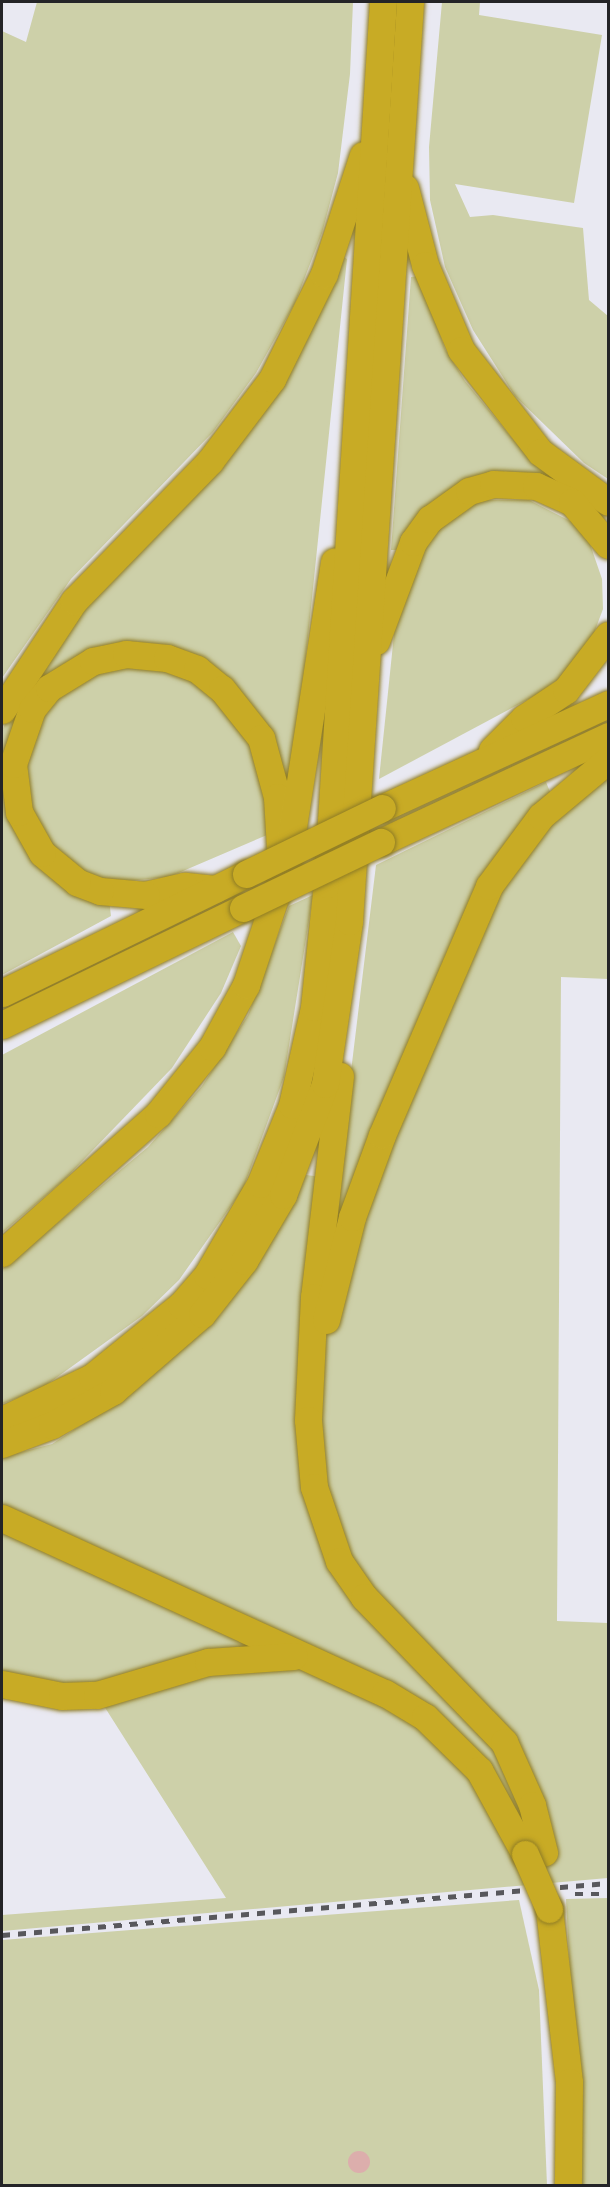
<!DOCTYPE html>
<style>
body{margin:0}
#map{position:relative;width:610px;height:2187px;overflow:hidden;background:#e9e9f2;font-family:"Playfair Display",serif}
div>[style]{position:absolute}
.green>*{inset:0;background:#cdd0a9}
.building>*{inset:0;background:#dcaeac}
.round{border-radius:50%}
.roads{filter:drop-shadow(0 0 2px #8f7c26) drop-shadow(0 0 2px #8f7c26)}
.highway>*{height:27px;margin:-13.5px;padding:0 13.5px;transform-origin:13.5px;border-radius:13.5px;background:#c8ab25}
.rail>*{height:4.5px;margin-top:-2.25px;transform-origin:0;background:repeating-linear-gradient(90deg,#58585c 0 8px,transparent 0 16px)}
.bridges{filter:drop-shadow(0 0 2px #8f7c26) drop-shadow(0 0 2px #8f7c26)}
.highway-bridge>*{height:27px;margin:-13.5px;padding:0 13.5px;transform-origin:13.5px;border-radius:13.5px;background:#c8ab25}
span{translate:-50% -50%;white-space:nowrap;text-align:center;line-height:1.15;-webkit-text-stroke:5px #f6f7fe;paint-order:stroke}
.frame{position:absolute;inset:0;border:3px solid #242427;pointer-events:none}
</style>
<div id="map">
<div class="green">
<i style="clip-path:polygon(37px 2px,353px 2px,350px 74px,338px 173px,322px 233px,295px 303px,256px 373px,213px 432px,71px 579px,2px 678px,2px 31px,26px 42px)"></i>
<i style="clip-path:polygon(442px 2px,480px 2px,479px 15px,602px 35px,574px 203px,455px 184px,470px 217px,493px 215px,583px 228px,589px 300px,608px 316px,608px 479px,584px 463px,515px 396px,473px 330px,445px 267px,430px 200px,429px 147px)"></i>
<i style="clip-path:polygon(342px 256px,347px 259px,293px 782px,267px 835px,169px 877px,107px 883px,111px 916px,2px 975px,2px 730px,26px 681px,73px 618px,242px 442px,289px 372px)"></i>
<i style="clip-path:polygon(420px 276px,445px 349px,465px 381px,516px 443px,573px 489px,505px 471px,399px 550px,391px 550px,411px 277px)"></i>
<i style="clip-path:polygon(474px 500px,529px 500px,572px 522px,590px 544px,602px 579px,603px 609px,591px 641px,568px 672px,538px 694px,379px 779px,395px 625px,409px 584px,427px 546px,451px 514px)"></i>
<i style="clip-path:polygon(608px 776px,608px 979px,561px 977px,557px 1621px,608px 1623px,608px 1878px,2px 1931px,2px 1915px,226px 1898px,97px 1695px,2px 1684px,2px 1457px,52px 1444px,137px 1389px,220px 1315px,268px 1246px,306px 1175px,338px 1179px,376px 865px,546px 782px,560px 816px)"></i>
<i style="clip-path:polygon(313px 895px,284px 1077px,243px 1189px,179px 1280px,142px 1316px,42px 1388px,2px 1404px,2px 1269px,148px 1147px,202px 1086px,248px 1015px,289px 906px)"></i>
<i style="clip-path:polygon(233px 932px,241px 946px,221px 993px,172px 1068px,65px 1179px,2px 1233px,2px 1055px)"></i>
<i style="clip-path:polygon(608px 1898px,608px 2185px,581px 2185px,566px 1899px)"></i>
<i style="clip-path:polygon(519px 1900px,539px 1990px,547px 2185px,2px 2185px,2px 1940px)"></i>
</div>
<div class="building">
<i class="round" style="left:348px;top:2151px;width:22px;height:22px"></i>
</div>
<div class="roads">
<div class="highway">
<i style="left:405px;top:188px;width:80px;rotate:75.4deg"></i>
<i style="left:425px;top:265px;width:92px;rotate:67deg"></i>
<i style="left:461px;top:350px;width:129px;rotate:52.2deg"></i>
<i style="left:540px;top:452px;width:84px;rotate:36.3deg"></i>
<i style="left:376px;top:641px;width:106px;rotate:-69.5deg"></i>
<i style="left:413px;top:542px;width:29px;rotate:-54deg"></i>
<i style="left:430px;top:519px;width:48px;rotate:-35.7deg"></i>
<i style="left:469px;top:491px;width:25px;rotate:-16deg"></i>
<i style="left:493px;top:484px;width:43px;rotate:2.7deg"></i>
<i style="left:536px;top:486px;width:39px;rotate:24deg"></i>
<i style="left:572px;top:502px;width:56px;rotate:50.1deg"></i>
<i style="left:2px;top:710px;width:131px;rotate:-56.6deg"></i>
<i style="left:74px;top:601px;width:195px;rotate:-45.8deg"></i>
<i style="left:210px;top:461px;width:103px;rotate:-52.9deg"></i>
<i style="left:272px;top:379px;width:117px;rotate:-63.7deg"></i>
<i style="left:324px;top:274px;width:125px;rotate:-71.9deg"></i>
<i style="left:492px;top:750px;width:45px;rotate:-45deg"></i>
<i style="left:524px;top:718px;width:50px;rotate:-33.7deg"></i>
<i style="left:566px;top:690px;width:69px;rotate:-52.6deg"></i>
<i style="left:382px;top:808px;width:249px;rotate:-24.7deg"></i>
<i style="left:381px;top:842px;width:251px;rotate:-25deg"></i>
<i style="left:215px;top:889px;width:31px;rotate:-174deg"></i>
<i style="left:184px;top:886px;width:39px;rotate:167deg"></i>
<i style="left:146px;top:895px;width:46px;rotate:-175deg"></i>
<i style="left:100px;top:891px;width:25px;rotate:-159deg"></i>
<i style="left:77px;top:882px;width:45px;rotate:-140.4deg"></i>
<i style="left:42px;top:853px;width:47px;rotate:-119.3deg"></i>
<i style="left:19px;top:812px;width:48px;rotate:-97.1deg"></i>
<i style="left:13px;top:764px;width:58px;rotate:-70.9deg"></i>
<i style="left:32px;top:709px;width:27px;rotate:-51deg"></i>
<i style="left:49px;top:688px;width:52px;rotate:-31.5deg"></i>
<i style="left:93px;top:661px;width:34px;rotate:-12deg"></i>
<i style="left:126px;top:654px;width:41px;rotate:5.6deg"></i>
<i style="left:167px;top:658px;width:32px;rotate:20deg"></i>
<i style="left:197px;top:669px;width:32px;rotate:39deg"></i>
<i style="left:222px;top:689px;width:63px;rotate:51.5deg"></i>
<i style="left:261px;top:738px;width:61px;rotate:74.8deg"></i>
<i style="left:277px;top:797px;width:51px;rotate:86.6deg"></i>
<i style="left:2px;top:993px;width:271px;rotate:-26deg"></i>
<i style="left:2px;top:1025px;width:268px;rotate:-25.9deg"></i>
<i style="left:340px;top:1076px;width:223px;rotate:96.7deg"></i>
<i style="left:314px;top:1297px;width:123px;rotate:92.8deg"></i>
<i style="left:308px;top:1420px;width:67px;rotate:84.9deg"></i>
<i style="left:314px;top:1487px;width:78px;rotate:71.3deg"></i>
<i style="left:339px;top:1561px;width:44px;rotate:55.2deg"></i>
<i style="left:364px;top:1597px;width:202px;rotate:46deg"></i>
<i style="left:504px;top:1742px;width:69px;rotate:66deg"></i>
<i style="left:532px;top:1805px;width:49px;rotate:75.7deg"></i>
<i style="left:2px;top:1253px;width:209px;rotate:-41.7deg"></i>
<i style="left:158px;top:1114px;width:86px;rotate:-51.1deg"></i>
<i style="left:212px;top:1047px;width:71px;rotate:-61.3deg"></i>
<i style="left:246px;top:985px;width:133px;rotate:-71.6deg"></i>
<i style="left:288px;top:859px;width:301px;rotate:-81.2deg"></i>
<i style="left:326px;top:1320px;width:106px;rotate:-75.8deg"></i>
<i style="left:352px;top:1217px;width:87px;rotate:-69.9deg"></i>
<i style="left:382px;top:1135px;width:271px;rotate:-66.7deg"></i>
<i style="left:489px;top:886px;width:87px;rotate:-53.4deg"></i>
<i style="left:541px;top:816px;width:87px;rotate:-39.9deg"></i>
<i style="left:2px;top:1420px;width:100px;rotate:-25.5deg"></i>
<i style="left:92px;top:1377px;width:114px;rotate:-39deg"></i>
<i style="left:181px;top:1305px;width:40px;rotate:-49deg"></i>
<i style="left:207px;top:1275px;width:105px;rotate:-59.8deg"></i>
<i style="left:260px;top:1184px;width:85px;rotate:-67.9deg"></i>
<i style="left:292px;top:1105px;width:100px;rotate:-77.3deg"></i>
<i style="left:314px;top:1007px;width:124px;rotate:-84deg"></i>
<i style="left:327px;top:884px;width:884px;rotate:-86.37deg"></i>
<i style="left:2px;top:1444px;width:53px;rotate:-20.8deg"></i>
<i style="left:52px;top:1425px;width:70px;rotate:-29.1deg"></i>
<i style="left:113px;top:1391px;width:118px;rotate:-40.9deg"></i>
<i style="left:202px;top:1314px;width:68px;rotate:-51.6deg"></i>
<i style="left:244px;top:1261px;width:77px;rotate:-59.4deg"></i>
<i style="left:283px;top:1195px;width:119px;rotate:-69.3deg"></i>
<i style="left:325px;top:1084px;width:165px;rotate:-81.6deg"></i>
<i style="left:349px;top:921px;width:921px;rotate:-86.2deg"></i>
<i style="left:2px;top:1518px;width:421px;rotate:24.6deg"></i>
<i style="left:385px;top:1693px;width:47px;rotate:31deg"></i>
<i style="left:425px;top:1717px;width:76px;rotate:44.5deg"></i>
<i style="left:479px;top:1770px;width:96px;rotate:61.3deg"></i>
<i style="left:2px;top:1684px;width:61px;rotate:11.3deg"></i>
<i style="left:62px;top:1696px;width:35px;rotate:-2deg"></i>
<i style="left:97px;top:1695px;width:116px;rotate:-16.6deg"></i>
<i style="left:208px;top:1662px;width:86px;rotate:-4deg"></i>
<i style="left:549px;top:1909px;width:174px;rotate:83.4deg"></i>
<i style="left:569px;top:2082px;width:104px;rotate:90.6deg"></i>
</div>
</div>
<div class="rail">
<i style="left:575px;top:1894px;width:33px"></i>
<i style="left:2px;top:1935px;width:608px;rotate:-4.9deg"></i>
</div>
<div class="bridges">
<div class="highway-bridge">
<i style="left:246px;top:874px;width:151px;rotate:-25.9deg"></i>
<i style="left:243px;top:908px;width:153px;rotate:-25.6deg"></i>
<i style="left:525px;top:1854px;width:60px;rotate:66.4deg"></i>
</div>
</div>
<div class="frame"></div>
</div>
